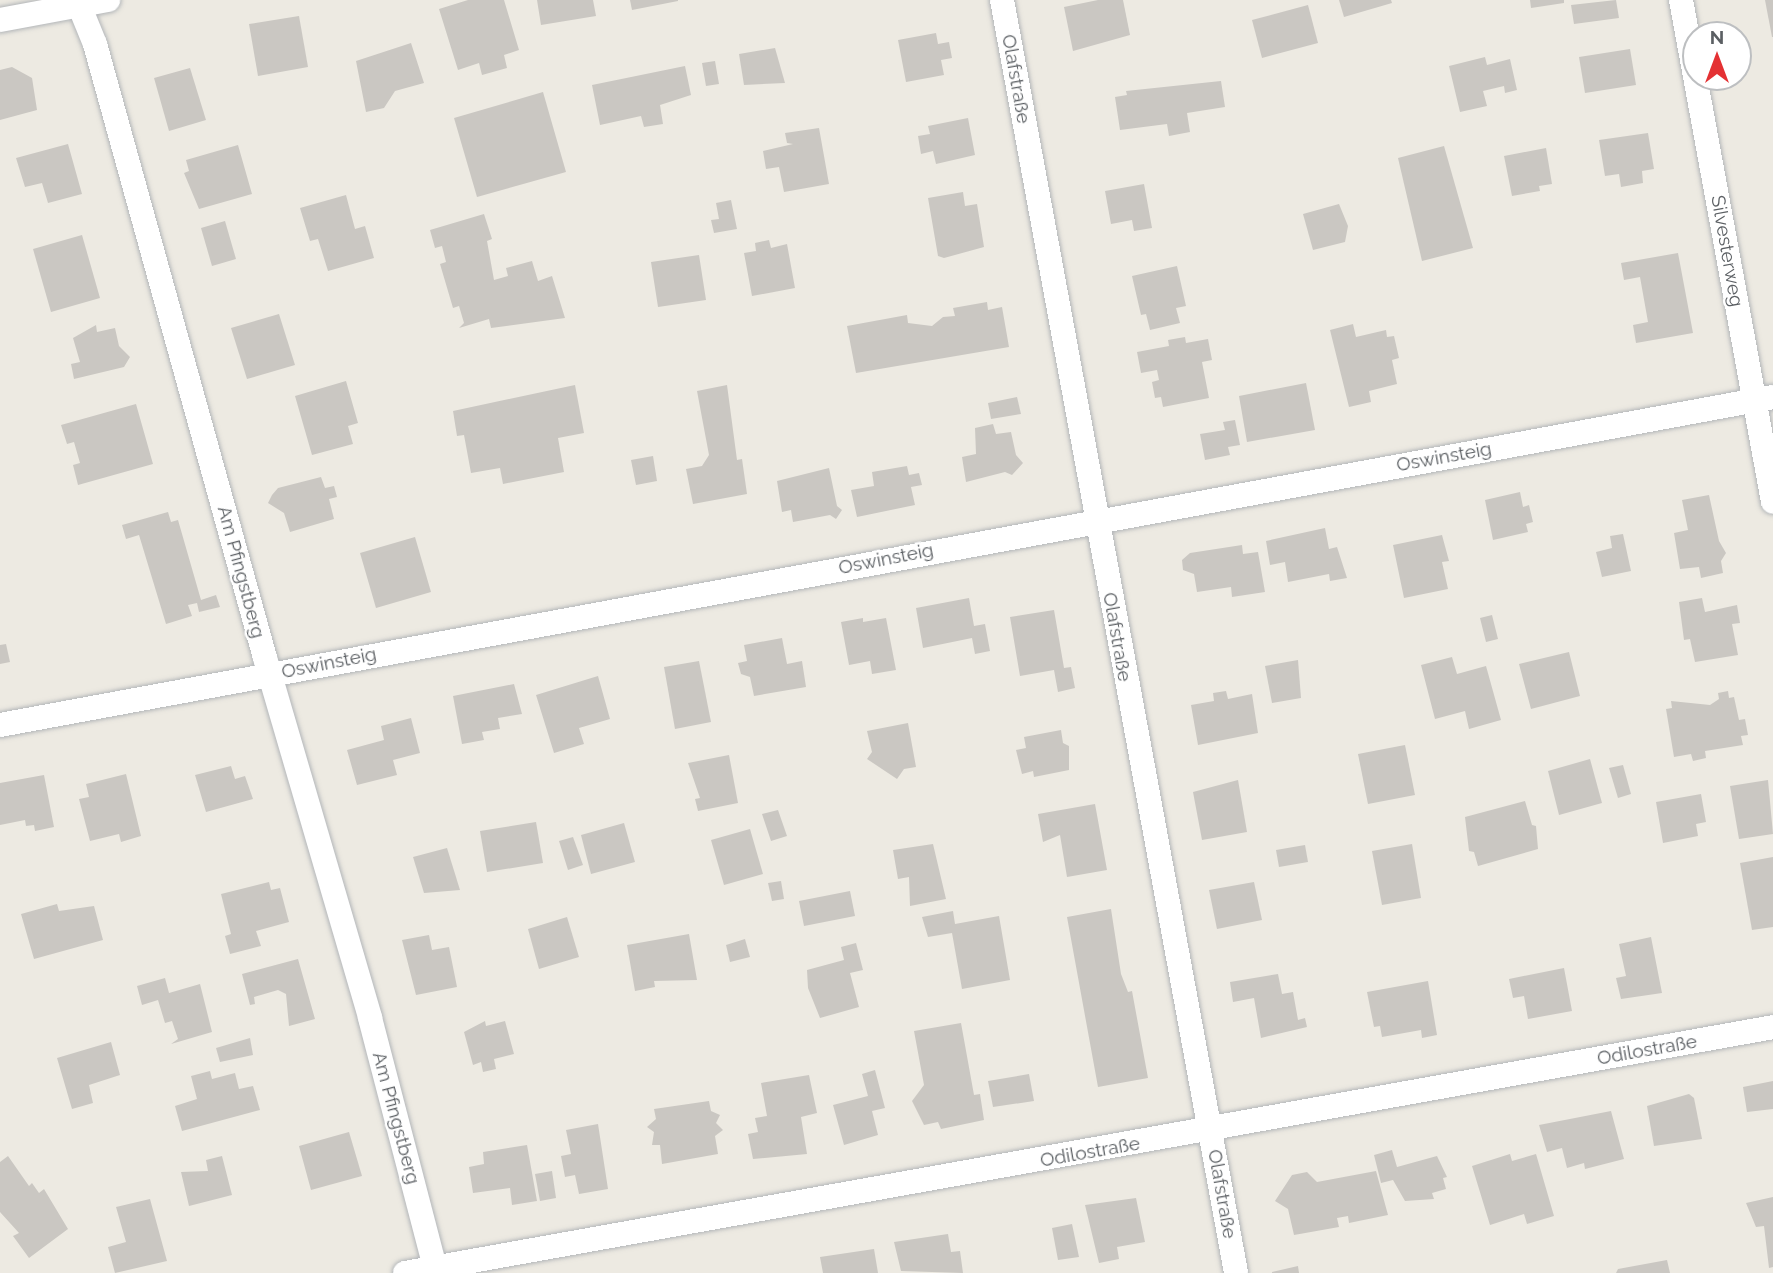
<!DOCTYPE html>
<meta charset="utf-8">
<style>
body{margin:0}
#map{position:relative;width:1773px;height:1273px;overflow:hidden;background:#edeae2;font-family:Raleway,sans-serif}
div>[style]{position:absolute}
.building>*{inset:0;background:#cac7c2}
.roads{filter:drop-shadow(0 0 2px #b3b6b9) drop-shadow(0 0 2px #b3b6b9)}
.minor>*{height:24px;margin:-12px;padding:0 12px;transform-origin:12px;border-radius:12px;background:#fff}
span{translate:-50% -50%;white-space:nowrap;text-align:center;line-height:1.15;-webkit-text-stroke:5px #fff;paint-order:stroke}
.street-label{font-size:19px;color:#5b5f63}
.north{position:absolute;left:1682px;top:21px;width:70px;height:70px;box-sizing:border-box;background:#fff;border:2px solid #bdbfc1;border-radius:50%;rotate:0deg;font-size:19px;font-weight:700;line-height:28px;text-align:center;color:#5b5f63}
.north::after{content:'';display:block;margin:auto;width:24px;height:32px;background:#e43133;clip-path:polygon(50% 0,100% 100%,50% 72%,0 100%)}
</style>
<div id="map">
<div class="building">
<i style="clip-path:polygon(468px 0,504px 0,519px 50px,504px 55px,507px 68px,482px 75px,479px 63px,458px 70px,439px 9px)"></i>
<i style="clip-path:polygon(537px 0,593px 0,596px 16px,541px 25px)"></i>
<i style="clip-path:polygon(630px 0,678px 0,678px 1px,632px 10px)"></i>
<i style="clip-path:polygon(1098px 0,1123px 0,1130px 35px,1073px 51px,1064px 7px)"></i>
<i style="clip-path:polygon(1339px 0,1391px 0,1392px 3px,1344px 17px)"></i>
<i style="clip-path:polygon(1530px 0,1564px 0,1564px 3px,1531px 8px)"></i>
<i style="clip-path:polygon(1616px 0,1619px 18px,1574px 24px,1571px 5px)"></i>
<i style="clip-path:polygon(1765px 0,1773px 0,1773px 37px,1772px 37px)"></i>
<i style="clip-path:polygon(1308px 5px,1318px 43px,1262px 58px,1252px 20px)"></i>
<i style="clip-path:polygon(299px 16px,308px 67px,258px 76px,249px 24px)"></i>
<i style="clip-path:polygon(936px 33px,938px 44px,949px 42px,952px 58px,941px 60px,944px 75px,906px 82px,898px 40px)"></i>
<i style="clip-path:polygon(411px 43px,424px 83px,395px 91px,384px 108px,366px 112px,356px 61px)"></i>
<i style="clip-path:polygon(775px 48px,785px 83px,744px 85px,739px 54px)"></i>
<i style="clip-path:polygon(1630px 49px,1636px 85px,1585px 93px,1579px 57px)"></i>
<i style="clip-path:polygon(1485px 57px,1487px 65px,1510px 59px,1517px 90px,1505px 93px,1504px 86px,1483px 91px,1487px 106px,1460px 112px,1449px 66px)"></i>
<i style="clip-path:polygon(715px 61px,719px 84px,706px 86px,702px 63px)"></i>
<i style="clip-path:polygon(685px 66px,691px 95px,660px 105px,663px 124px,644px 127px,641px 116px,600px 125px,592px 85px)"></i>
<i style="clip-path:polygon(12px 67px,32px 78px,37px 110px,0 120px,0 70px)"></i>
<i style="clip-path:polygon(190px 68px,206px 120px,169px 131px,154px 78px)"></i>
<i style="clip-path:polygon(1221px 81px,1225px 107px,1187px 113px,1190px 132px,1169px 136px,1167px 124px,1120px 130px,1115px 97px,1127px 95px,1126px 91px)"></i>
<i style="clip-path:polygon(543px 92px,566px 172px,477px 197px,454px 118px)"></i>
<i style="clip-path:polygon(968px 118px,975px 155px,936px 164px,933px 151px,921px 154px,918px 136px,930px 134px,928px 126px)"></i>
<i style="clip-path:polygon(819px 128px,829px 184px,784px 192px,779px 167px,766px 169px,763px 151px,793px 144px,787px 143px,785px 133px)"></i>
<i style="clip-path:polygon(1648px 133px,1654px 169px,1642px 171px,1643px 183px,1621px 187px,1619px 174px,1605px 176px,1599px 140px)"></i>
<i style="clip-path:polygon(68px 144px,82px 194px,48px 203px,42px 183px,25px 187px,16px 158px)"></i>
<i style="clip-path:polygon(238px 145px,252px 194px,199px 209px,184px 173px,189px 171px,186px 160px)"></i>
<i style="clip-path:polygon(1444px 146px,1473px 248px,1422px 261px,1398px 158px)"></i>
<i style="clip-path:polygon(1546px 148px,1552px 184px,1539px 186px,1540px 191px,1512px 196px,1504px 156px)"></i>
<i style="clip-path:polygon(1144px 184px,1152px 228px,1134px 231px,1132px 220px,1111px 224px,1105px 191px)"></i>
<i style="clip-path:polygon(963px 192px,965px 206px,977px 204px,984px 247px,944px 258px,938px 256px,928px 198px)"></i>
<i style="clip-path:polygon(346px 195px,355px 229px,365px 226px,374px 258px,328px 271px,318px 239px,310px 241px,300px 208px)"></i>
<i style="clip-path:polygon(731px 200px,737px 229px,714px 233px,711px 220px,719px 219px,716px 203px)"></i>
<i style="clip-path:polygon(1339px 204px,1348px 226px,1345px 242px,1313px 250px,1303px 214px)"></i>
<i style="clip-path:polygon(484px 214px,492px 239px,487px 241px,494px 280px,508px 276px,506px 268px,532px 261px,538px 281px,552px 276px,565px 318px,491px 328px,489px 319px,459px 328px,464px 323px,459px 306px,453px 308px,440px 264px,446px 262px,442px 246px,435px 248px,430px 230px)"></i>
<i style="clip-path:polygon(225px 221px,236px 259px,212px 266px,201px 228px)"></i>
<i style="clip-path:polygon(82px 235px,100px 298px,51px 312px,33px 249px)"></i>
<i style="clip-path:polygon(769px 240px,771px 248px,787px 244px,795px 288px,752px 296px,744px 253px,756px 251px,755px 243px)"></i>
<i style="clip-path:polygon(1678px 253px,1693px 333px,1636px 343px,1633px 325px,1648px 322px,1640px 277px,1624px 280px,1621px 263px)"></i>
<i style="clip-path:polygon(699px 255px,706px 300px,658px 307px,651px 262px)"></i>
<i style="clip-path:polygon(1177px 266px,1186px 306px,1176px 308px,1180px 323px,1150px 330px,1146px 314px,1141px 315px,1132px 276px)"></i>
<i style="clip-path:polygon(987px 302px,988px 310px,1002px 307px,1009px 347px,856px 373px,847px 326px,907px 315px,908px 323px,932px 326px,943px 317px,955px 316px,953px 308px)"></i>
<i style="clip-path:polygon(279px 314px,295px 365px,247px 379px,231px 328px)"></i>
<i style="clip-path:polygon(1353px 324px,1356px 337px,1386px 330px,1387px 337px,1394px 336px,1399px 358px,1392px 360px,1397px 384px,1369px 391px,1371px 402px,1349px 407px,1330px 330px)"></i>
<i style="clip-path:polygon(96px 325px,97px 332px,115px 328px,119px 346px,130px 357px,124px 367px,74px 379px,71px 364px,80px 362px,73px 338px)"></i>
<i style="clip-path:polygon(1185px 337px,1186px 343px,1208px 339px,1212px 360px,1202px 362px,1209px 398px,1163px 407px,1161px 397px,1155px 398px,1152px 382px,1159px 380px,1157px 370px,1141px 373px,1137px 352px,1169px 346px,1168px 340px)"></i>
<i style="clip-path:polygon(346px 381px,358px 423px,348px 426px,353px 444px,312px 455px,295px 396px)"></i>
<i style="clip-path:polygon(1306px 383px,1315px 430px,1247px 442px,1239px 396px)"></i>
<i style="clip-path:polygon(575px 385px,584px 433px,558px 438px,564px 472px,503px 484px,500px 468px,471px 473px,464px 435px,457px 436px,453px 411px)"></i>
<i style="clip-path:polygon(727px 385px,737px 460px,742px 459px,747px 494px,693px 504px,686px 469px,702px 466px,709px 455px,697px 391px)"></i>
<i style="clip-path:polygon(1017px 397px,1021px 414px,991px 419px,988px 403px)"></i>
<i style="clip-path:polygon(136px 404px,153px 464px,78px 485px,73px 465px,80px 463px,74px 442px,67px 444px,61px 425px)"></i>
<i style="clip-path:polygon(1235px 420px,1240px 445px,1228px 447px,1230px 455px,1205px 460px,1200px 434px,1225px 430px,1223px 422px)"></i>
<i style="clip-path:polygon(993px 424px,996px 434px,1011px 432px,1016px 455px,1023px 463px,1012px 475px,1005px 472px,966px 482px,962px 457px,976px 454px,975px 428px)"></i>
<i style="clip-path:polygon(653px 456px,657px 481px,636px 485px,631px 460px)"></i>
<i style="clip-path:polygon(907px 466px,909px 475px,919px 473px,922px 485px,911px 487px,915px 505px,857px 517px,851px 490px,874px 486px,872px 472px)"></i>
<i style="clip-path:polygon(829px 468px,837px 506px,842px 510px,836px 519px,830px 515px,793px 522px,791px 510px,782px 512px,777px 481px)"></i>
<i style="clip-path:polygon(321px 477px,325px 488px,334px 486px,337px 497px,329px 499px,334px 519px,290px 532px,284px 513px,268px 503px,272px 495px,278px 488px)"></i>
<i style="clip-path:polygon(1520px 492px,1523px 507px,1529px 505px,1533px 522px,1526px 524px,1528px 532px,1493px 540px,1485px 500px)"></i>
<i style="clip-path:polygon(1709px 495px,1719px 541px,1726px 553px,1721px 561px,1723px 573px,1701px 578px,1699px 567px,1680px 569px,1674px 533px,1688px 530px,1682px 500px)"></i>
<i style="clip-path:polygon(168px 512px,171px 522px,178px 520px,201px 600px,216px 595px,220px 607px,199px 612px,197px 603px,188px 605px,192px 616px,166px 624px,139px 535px,126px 539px,122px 525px)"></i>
<i style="clip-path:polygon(1325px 528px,1329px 549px,1337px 547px,1347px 578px,1330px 581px,1329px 574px,1288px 582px,1285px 562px,1270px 565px,1266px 541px)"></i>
<i style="clip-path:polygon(1623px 534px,1631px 571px,1602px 577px,1596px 552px,1612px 548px,1610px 536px)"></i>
<i style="clip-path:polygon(1442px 535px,1449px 561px,1442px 562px,1448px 589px,1404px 598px,1393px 545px)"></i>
<i style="clip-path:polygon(415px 537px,431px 592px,376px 608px,360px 553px)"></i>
<i style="clip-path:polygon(1242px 545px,1243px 554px,1258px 552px,1265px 592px,1232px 597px,1231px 587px,1197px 592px,1194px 574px,1183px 570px,1182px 560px,1190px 553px)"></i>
<i style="clip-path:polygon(969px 598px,974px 626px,985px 624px,990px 651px,975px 654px,972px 638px,923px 648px,916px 608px)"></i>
<i style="clip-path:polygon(1702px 598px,1705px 612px,1737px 605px,1740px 623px,1732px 624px,1738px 655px,1695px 662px,1690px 639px,1684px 640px,1679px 602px)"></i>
<i style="clip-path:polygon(1054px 610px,1064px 668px,1071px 667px,1075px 688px,1058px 692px,1054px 670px,1020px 676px,1010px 617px)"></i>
<i style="clip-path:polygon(1492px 615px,1498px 639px,1486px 642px,1480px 618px)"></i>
<i style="clip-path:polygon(863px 618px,863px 622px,886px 618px,896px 670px,872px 674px,870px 661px,849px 665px,841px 622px)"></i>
<i style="clip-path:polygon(782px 638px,787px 664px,802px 661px,806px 687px,754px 696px,750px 677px,741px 674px,738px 663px,747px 661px,744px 645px)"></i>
<i style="clip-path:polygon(6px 644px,10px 662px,0 664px,0 645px)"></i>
<i style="clip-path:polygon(1569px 652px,1580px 696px,1531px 709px,1519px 664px)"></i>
<i style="clip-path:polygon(1452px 657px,1457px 674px,1486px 666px,1501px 720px,1469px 729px,1465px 711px,1435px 719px,1421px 665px)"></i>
<i style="clip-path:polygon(1298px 660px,1301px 698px,1272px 703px,1265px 666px)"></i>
<i style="clip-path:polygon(699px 661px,711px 722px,675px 729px,664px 667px)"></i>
<i style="clip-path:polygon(598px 676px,610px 719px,579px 728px,584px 744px,554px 753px,536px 695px)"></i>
<i style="clip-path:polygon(514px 684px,522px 714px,498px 718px,500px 729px,482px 732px,484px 740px,462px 744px,453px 696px)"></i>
<i style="clip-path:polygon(1226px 691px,1228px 699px,1252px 694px,1258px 733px,1198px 745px,1191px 705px,1214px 701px,1213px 693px)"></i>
<i style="clip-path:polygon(1728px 691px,1729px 698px,1734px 697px,1739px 720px,1745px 719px,1748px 735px,1741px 736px,1743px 745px,1705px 751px,1706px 758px,1693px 761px,1691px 754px,1674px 757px,1666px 709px,1672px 708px,1671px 701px,1710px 705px,1719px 699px,1718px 693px)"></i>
<i style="clip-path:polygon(411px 718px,420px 753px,393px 760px,397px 775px,357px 785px,347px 750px,384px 740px,381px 726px)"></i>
<i style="clip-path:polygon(908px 723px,916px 767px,904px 769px,897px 779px,867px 759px,872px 752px,867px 731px)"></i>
<i style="clip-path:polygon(1061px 730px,1063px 743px,1069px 746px,1069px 770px,1034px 777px,1033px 771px,1022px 774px,1016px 750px,1026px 748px,1024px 737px)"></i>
<i style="clip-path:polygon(1405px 745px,1415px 795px,1368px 804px,1358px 754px)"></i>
<i style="clip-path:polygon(729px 755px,738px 803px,698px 811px,695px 799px,700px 798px,688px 763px)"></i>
<i style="clip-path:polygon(1590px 759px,1602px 803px,1559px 815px,1548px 771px)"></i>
<i style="clip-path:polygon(1623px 765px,1631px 794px,1618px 798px,1609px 768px)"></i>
<i style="clip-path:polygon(231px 766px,235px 779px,245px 776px,253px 799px,206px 812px,195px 775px)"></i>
<i style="clip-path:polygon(126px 774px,141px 836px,121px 842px,119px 834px,90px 841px,79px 799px,89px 797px,86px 784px)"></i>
<i style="clip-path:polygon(44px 775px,54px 827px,35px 831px,34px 825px,26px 826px,25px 820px,0 825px,0 783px)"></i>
<i style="clip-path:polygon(1238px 780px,1247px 832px,1202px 840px,1193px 792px)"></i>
<i style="clip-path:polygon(1768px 780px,1773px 834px,1739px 839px,1730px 786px)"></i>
<i style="clip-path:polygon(1701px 794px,1706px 822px,1696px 824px,1698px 836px,1663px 843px,1656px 802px)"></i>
<i style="clip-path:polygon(1525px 801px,1532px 825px,1536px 826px,1538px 849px,1478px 866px,1474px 852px,1469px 851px,1465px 817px)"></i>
<i style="clip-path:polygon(1095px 804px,1107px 870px,1067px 877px,1060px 835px,1043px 842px,1038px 814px)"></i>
<i style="clip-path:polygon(778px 810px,787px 836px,771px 841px,762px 814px)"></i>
<i style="clip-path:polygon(536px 822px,543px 863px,487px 872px,480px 831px)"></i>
<i style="clip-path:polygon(624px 823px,635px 862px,591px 874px,581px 835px)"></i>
<i style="clip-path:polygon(750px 829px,763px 874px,724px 885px,711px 840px)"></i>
<i style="clip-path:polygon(573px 837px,583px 865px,568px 870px,559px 841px)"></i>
<i style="clip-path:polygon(933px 844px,946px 899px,910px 906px,909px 877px,898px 879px,893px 850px)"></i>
<i style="clip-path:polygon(1412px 844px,1421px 898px,1382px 905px,1372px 851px)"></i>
<i style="clip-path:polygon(1305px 845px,1308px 862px,1279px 867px,1276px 850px)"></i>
<i style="clip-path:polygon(447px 848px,460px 890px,424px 893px,413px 857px)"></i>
<i style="clip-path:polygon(1773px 857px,1773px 927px,1752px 930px,1740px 863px)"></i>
<i style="clip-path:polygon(781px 881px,784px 899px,772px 901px,768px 883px)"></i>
<i style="clip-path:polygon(269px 882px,271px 890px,280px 888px,289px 922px,256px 931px,261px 946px,230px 954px,225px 936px,231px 934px,221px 894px)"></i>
<i style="clip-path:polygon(1254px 882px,1262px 920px,1217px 929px,1209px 890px)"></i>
<i style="clip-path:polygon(850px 891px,855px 916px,804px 926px,799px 901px)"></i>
<i style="clip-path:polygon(57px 904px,59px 911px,94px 906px,103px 940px,34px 959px,21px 914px)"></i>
<i style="clip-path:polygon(1111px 909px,1121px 974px,1128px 992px,1132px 991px,1148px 1078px,1098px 1087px,1067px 917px)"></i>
<i style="clip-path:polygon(953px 911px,955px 924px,999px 916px,1010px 980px,962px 989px,952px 933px,928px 937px,922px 917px)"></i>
<i style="clip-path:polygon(567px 917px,579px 957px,539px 969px,528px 929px)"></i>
<i style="clip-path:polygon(689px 934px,697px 980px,654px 981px,655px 987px,635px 991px,627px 945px)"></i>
<i style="clip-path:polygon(429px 935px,432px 950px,449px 947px,457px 987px,416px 995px,402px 940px)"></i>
<i style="clip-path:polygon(1651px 937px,1662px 993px,1621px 999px,1616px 978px,1626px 976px,1619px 944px)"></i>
<i style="clip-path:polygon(745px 939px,750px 957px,730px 962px,726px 945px)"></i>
<i style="clip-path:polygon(856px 943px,863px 970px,850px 973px,859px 1007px,820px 1018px,808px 988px,807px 970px,844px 960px,841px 947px)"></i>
<i style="clip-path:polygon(298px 959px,315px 1019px,289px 1026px,286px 994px,278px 990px,254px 997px,255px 1004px,250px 1005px,242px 974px)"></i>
<i style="clip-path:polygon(1564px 968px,1572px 1011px,1528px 1019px,1524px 996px,1513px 998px,1509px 979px)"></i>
<i style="clip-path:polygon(1278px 974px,1282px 994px,1293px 992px,1298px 1020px,1305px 1018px,1307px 1027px,1261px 1038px,1254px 998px,1233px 1002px,1230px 982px)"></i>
<i style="clip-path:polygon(165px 978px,169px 993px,200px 984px,212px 1032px,171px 1044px,178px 1039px,172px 1021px,165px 1023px,158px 1000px,142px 1005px,137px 986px)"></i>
<i style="clip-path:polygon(1428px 981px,1437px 1035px,1422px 1038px,1421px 1030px,1382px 1037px,1380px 1026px,1374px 1027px,1367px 992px)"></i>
<i style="clip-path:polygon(485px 1021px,486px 1026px,505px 1021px,514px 1054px,494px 1059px,496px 1069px,483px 1072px,481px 1062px,473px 1065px,464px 1032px)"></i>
<i style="clip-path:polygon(961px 1023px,974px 1095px,980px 1094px,984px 1120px,941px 1129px,938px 1122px,924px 1125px,912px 1101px,924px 1085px,914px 1031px)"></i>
<i style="clip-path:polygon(250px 1038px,253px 1055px,220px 1062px,216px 1048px)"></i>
<i style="clip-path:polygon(111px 1042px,120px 1075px,89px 1085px,93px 1103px,72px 1109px,57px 1058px)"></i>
<i style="clip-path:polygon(875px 1070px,885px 1108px,872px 1111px,878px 1135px,844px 1145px,833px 1105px,868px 1096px,862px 1074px)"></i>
<i style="clip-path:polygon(210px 1071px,212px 1079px,235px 1073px,239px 1089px,253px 1086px,260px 1110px,182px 1131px,175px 1106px,197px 1099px,191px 1076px)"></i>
<i style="clip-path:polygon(1029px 1074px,1034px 1101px,993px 1107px,988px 1081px)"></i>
<i style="clip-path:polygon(809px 1075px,817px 1113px,801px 1117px,807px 1154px,753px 1159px,748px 1134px,758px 1132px,755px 1118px,767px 1116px,761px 1083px)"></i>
<i style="clip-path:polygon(1773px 1081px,1773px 1109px,1747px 1112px,1743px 1087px)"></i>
<i style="clip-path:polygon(1689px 1094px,1694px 1098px,1702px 1139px,1654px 1146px,1647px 1106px)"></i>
<i style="clip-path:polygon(709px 1101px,711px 1111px,720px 1115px,716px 1123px,723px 1130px,715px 1136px,718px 1154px,662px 1164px,660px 1145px,652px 1145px,654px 1132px,647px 1127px,656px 1119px,654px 1109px)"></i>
<i style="clip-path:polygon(1611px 1111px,1624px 1159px,1585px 1169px,1584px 1163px,1567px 1168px,1562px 1148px,1547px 1152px,1539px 1125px)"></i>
<i style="clip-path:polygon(598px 1124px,608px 1189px,579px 1194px,575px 1175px,565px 1177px,561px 1156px,571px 1154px,566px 1130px)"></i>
<i style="clip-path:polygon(349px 1132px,362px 1176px,311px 1190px,299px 1146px)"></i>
<i style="clip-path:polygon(527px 1145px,537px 1201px,512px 1205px,510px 1188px,473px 1193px,469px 1167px,484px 1164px,483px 1152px)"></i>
<i style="clip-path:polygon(1392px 1150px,1397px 1167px,1437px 1156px,1447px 1177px,1443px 1178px,1446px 1189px,1432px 1193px,1434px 1199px,1405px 1201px,1393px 1180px,1381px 1183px,1374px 1155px)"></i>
<i style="clip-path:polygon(1510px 1154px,1512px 1161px,1536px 1154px,1554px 1216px,1527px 1224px,1524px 1214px,1490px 1225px,1472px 1166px)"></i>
<i style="clip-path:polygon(8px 1156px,29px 1186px,32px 1183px,39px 1193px,44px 1189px,68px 1229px,29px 1258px,13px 1236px,19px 1233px,0 1212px,0 1162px)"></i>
<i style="clip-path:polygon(222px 1156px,232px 1195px,189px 1206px,181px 1172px,208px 1171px,206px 1160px)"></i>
<i style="clip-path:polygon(552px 1171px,556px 1198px,540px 1201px,535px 1174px)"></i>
<i style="clip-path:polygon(1376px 1171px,1388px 1215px,1349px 1223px,1348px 1216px,1337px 1218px,1339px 1227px,1294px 1235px,1288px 1209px,1275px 1201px,1292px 1175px,1307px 1172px,1317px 1182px)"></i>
<i style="clip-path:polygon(1773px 1197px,1773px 1267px,1769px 1268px,1764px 1226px,1756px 1227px,1746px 1203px)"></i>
<i style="clip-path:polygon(1136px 1198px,1145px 1242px,1117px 1247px,1119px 1259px,1099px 1263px,1085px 1205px)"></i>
<i style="clip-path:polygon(150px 1199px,167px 1261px,115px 1273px,108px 1247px,126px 1242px,116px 1207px)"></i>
<i style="clip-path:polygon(1072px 1224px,1079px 1257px,1058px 1260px,1052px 1228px)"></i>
<i style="clip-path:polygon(948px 1234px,951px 1252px,960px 1251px,963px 1273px,901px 1271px,894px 1242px)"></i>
<i style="clip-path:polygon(874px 1249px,878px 1273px,823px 1273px,820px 1257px)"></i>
<i style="clip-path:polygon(1667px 1260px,1670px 1273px,1616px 1273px,1618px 1269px)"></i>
<i style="clip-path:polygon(1298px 1266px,1299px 1273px,1272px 1273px,1272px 1272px)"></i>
</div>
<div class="roads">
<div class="minor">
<i style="left:77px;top:0;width:48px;rotate:67.8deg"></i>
<i style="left:95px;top:44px;width:637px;rotate:74.52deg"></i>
<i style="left:265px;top:658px;width:375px;rotate:73.7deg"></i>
<i style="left:370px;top:1018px;width:257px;rotate:75.4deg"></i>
<i style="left:1002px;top:0;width:1294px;rotate:79.58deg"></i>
<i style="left:1681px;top:0;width:510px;rotate:79.61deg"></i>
<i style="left:0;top:20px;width:110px;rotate:-10.5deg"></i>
<i style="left:0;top:725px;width:1803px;rotate:-10.48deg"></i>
<i style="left:405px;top:1273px;width:1390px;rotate:-10.19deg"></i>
</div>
</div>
<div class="street-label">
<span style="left:1016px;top:79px;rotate:80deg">Olafstraße</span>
<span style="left:1727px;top:251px;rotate:80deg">Silvesterweg</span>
<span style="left:1444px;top:457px;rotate:-10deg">Oswinsteig</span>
<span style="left:886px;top:559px;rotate:-11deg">Oswinsteig</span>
<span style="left:241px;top:572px;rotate:75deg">Am Pfingstberg</span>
<span style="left:1117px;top:637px;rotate:80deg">Olafstraße</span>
<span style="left:329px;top:663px;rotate:-11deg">Oswinsteig</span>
<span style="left:1647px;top:1050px;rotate:-10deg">Odilostraße</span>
<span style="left:396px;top:1118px;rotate:75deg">Am Pfingstberg</span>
<span style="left:1090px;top:1152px;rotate:-10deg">Odilostraße</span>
<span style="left:1222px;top:1194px;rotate:80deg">Olafstraße</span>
</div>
<div class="north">N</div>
</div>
